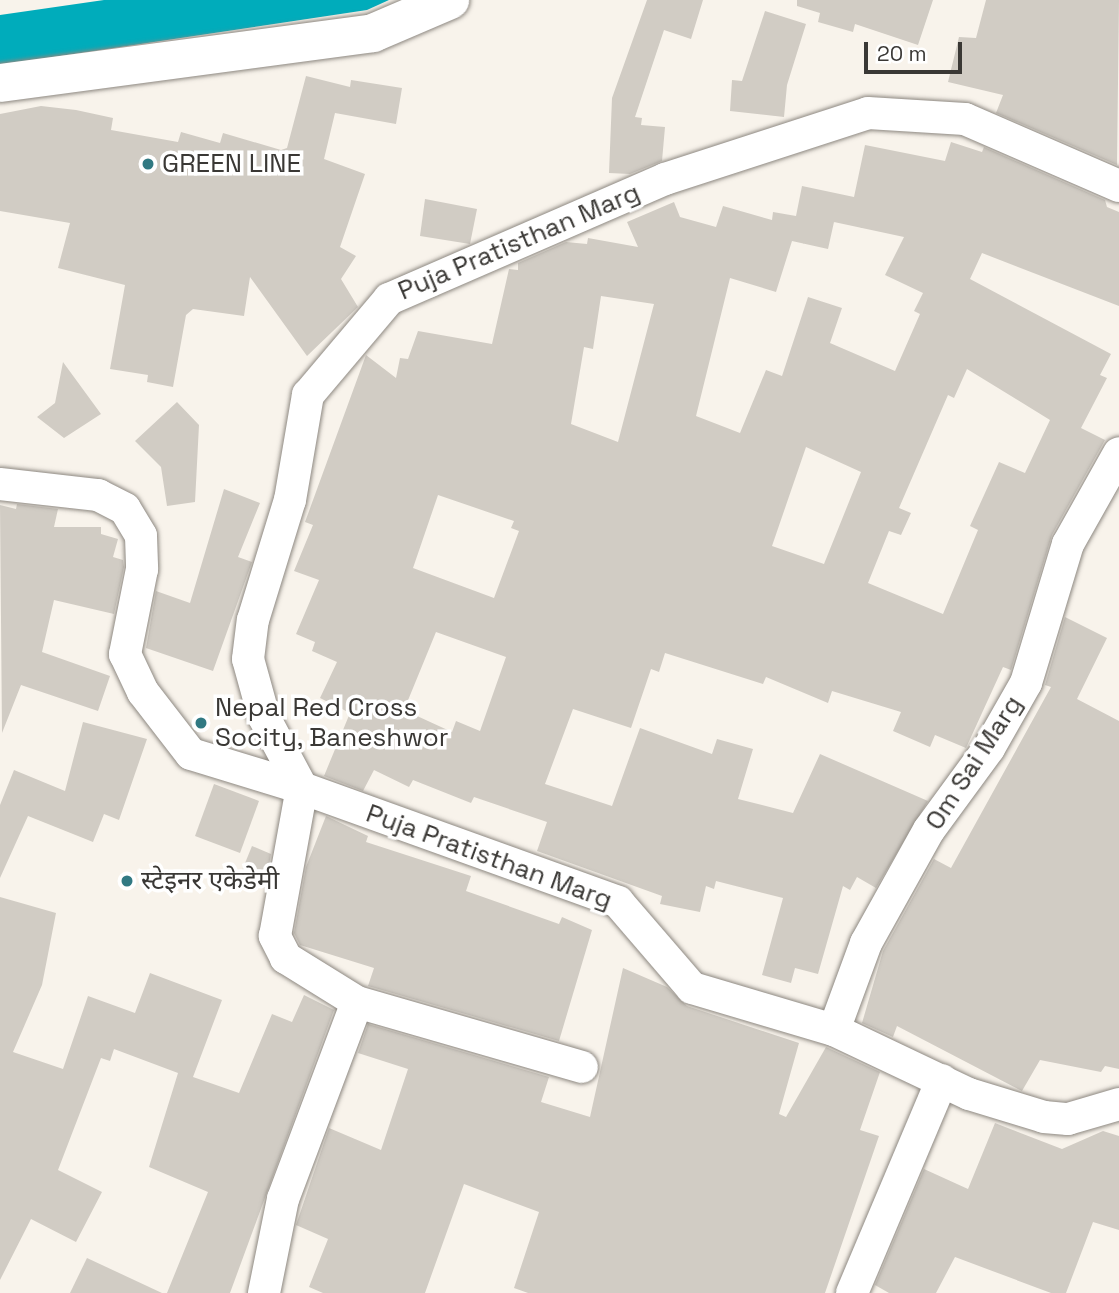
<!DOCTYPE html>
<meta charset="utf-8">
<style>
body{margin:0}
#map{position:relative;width:1119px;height:1293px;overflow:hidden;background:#f8f3eb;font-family:"Space Grotesk","Noto Sans Devanagari",sans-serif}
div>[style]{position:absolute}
.water>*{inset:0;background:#00acbb}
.building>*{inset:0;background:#d1ccc4}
.roads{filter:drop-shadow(0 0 2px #8d8881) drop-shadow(0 0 2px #8d8881)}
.street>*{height:32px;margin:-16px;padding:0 16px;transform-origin:16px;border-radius:16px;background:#fff}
.secondary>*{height:38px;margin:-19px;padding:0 19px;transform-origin:19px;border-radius:19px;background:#fff}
.dots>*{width:19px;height:19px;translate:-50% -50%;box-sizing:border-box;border:4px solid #fff;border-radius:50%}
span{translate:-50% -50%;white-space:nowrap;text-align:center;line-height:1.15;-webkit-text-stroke:7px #fff;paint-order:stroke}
.poi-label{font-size:26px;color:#3a3835}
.left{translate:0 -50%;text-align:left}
.street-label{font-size:26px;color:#3a3835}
.scale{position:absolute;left:864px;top:42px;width:98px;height:32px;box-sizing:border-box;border:4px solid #3a3835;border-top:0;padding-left:9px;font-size:21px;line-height:24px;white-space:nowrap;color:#3a3835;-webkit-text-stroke:5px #fff;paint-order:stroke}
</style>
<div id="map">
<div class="water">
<i style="clip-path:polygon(104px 0,389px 0,367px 10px,0 65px,0 15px)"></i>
</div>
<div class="building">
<i style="clip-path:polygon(647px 0,703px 0,691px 39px,664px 30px,635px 117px,642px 118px,641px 125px,665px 127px,662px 161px,630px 174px,609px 173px,612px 98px)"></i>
<i style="clip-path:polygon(797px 0,933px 0,918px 45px,855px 24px,853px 32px,818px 22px,820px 13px,797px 6px)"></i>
<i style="clip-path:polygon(986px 0,1119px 0,1117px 165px,996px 113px,1003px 95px,948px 82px,959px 37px,976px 38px)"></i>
<i style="clip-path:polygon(765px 11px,806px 24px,787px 85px,784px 117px,730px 111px,732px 80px,742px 81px)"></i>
<i style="clip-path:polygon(306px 76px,350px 87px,351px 80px,402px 88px,396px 124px,335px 113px,324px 159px,365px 174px,340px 247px,356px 256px,341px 279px,358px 307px,307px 356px,250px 277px,244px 316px,193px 309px,186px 315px,173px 387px,147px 382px,148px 375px,110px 369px,125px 285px,58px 268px,70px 223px,0 211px,0 114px,41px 106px,76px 110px,113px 118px,111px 130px,178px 142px,181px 132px,220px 143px,223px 133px,281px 150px,287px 148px)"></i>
<i style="clip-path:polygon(evenodd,951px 142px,982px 152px,984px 147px,1105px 200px,1107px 207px,1119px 212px,1119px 306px,982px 253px,970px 279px,1111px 354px,1100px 375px,1107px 378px,1081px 428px,1105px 440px,1052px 535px,1011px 670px,1003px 667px,966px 748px,935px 735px,930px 747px,893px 731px,901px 712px,832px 691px,828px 703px,766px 677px,763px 684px,665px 653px,659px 672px,651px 669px,631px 728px,573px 709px,545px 784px,612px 806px,640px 728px,712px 754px,717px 739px,753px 749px,738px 799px,793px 813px,820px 754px,928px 801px,876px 888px,857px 877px,850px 890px,843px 886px,818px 974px,795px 968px,791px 983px,762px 975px,783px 898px,716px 881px,714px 889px,706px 886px,700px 912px,660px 904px,662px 896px,537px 851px,547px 822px,474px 797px,471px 803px,413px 780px,409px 787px,374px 770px,363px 791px,324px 776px,350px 713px,320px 698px,337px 662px,312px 651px,315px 642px,296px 634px,319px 580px,294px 571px,313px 525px,305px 522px,366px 355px,396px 378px,400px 358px,408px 359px,418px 331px,492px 344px,509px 269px,518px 270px,518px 263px,566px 242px,587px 244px,588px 238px,638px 247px,627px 222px,674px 202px,680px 217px,716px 227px,723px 206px,772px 220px,773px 212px,796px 216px,802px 186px,854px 197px,865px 145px,945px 161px,951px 142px,834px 222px,904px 237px,885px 275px,923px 293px,914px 311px,920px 314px,895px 371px,830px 343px,842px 308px,808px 297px,782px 376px,766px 370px,740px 433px,696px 416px,730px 278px,776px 292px,792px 241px,828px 249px,834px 222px,951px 142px,601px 296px,654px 304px,618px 442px,571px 424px,584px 347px,593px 349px,601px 296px,951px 142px,967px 369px,1050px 420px,1025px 473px,999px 462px,970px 526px,978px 530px,943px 614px,868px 583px,889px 531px,901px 535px,911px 513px,899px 508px,948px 395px,954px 398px,967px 369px,951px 142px,806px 447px,861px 472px,824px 564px,772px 546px,806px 447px,951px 142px,438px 495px,514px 521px,511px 528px,519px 531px,494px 598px,413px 568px,438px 495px,951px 142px,436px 632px,506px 657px,480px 731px,456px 721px,452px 732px,404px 710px,436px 632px)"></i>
<i style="clip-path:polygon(425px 199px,477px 209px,470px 244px,420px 236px)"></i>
<i style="clip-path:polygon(63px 362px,101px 414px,64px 438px,37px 417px,55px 403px)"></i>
<i style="clip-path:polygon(177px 402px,199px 425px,195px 502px,167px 506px,161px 467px,135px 441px)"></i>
<i style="clip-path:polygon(224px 489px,260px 503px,238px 557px,252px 562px,213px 671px,146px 648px,156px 591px,190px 603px)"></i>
<i style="clip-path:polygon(17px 504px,58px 509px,54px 527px,101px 527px,101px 534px,118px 539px,113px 557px,123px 560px,124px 567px,114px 614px,54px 600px,42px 652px,110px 676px,98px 711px,21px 685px,2px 733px,0 505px,16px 509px)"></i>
<i style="clip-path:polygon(1065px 617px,1107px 638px,1077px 699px,1119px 721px,1119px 1069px,1105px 1066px,1101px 1072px,1040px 1060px,1022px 1091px,897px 1026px,893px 1037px,862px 1023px,883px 951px,934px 859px,951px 868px,1051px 687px,1045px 685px)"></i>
<i style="clip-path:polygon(83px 722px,147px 739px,119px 820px,104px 814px,93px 842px,28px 816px,0 878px,0 805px,14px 770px,65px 791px)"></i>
<i style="clip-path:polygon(214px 784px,259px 801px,240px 853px,195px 836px)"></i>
<i style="clip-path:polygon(326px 816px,368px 836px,366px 842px,471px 876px,466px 891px,559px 924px,562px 917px,592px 930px,559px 1041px,368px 986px,374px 968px,300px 945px,294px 933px,306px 867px)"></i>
<i style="clip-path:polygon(252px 846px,271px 854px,266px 882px,241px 873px)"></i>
<i style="clip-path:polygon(0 897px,56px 913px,42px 985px,13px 1052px,63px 1069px,88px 996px,135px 1013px,150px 973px,222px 1000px,193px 1077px,239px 1093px,272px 1014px,292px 1022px,304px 995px,334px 1010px,230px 1293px,167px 1293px,208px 1192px,149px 1167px,178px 1073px,114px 1049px,110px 1061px,101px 1058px,58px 1170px,102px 1192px,76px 1242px,31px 1219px,0 1280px)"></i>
<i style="clip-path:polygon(623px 968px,667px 987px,687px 1006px,799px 1043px,779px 1114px,786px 1117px,826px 1047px,880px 1072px,860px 1130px,879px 1136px,825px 1293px,528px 1293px,514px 1288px,539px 1212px,464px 1184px,425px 1293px,323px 1293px,309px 1287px,328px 1239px,296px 1225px,329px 1128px,381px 1150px,408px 1069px,358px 1053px,368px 1024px,549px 1077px,541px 1102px,590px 1117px)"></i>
<i style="clip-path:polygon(995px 1123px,1062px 1149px,1103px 1131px,1119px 1136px,1119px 1230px,1093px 1222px,1066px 1293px,1051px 1293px,955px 1257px,936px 1293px,889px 1293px,875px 1285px,924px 1169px,968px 1189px)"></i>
<i style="clip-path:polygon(87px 1258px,162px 1293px,70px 1293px)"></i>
</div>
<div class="roads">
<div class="street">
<i style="left:0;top:484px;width:99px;rotate:6.4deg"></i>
<i style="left:98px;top:495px;width:30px;rotate:27deg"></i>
<i style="left:125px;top:509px;width:31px;rotate:59deg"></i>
<i style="left:141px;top:536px;width:33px;rotate:88deg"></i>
<i style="left:142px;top:569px;width:87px;rotate:101.3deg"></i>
<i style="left:125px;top:654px;width:42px;rotate:64.7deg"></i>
<i style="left:143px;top:692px;width:78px;rotate:52.3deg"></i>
<i style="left:191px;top:754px;width:116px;rotate:17deg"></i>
<i style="left:302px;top:788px;width:81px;rotate:-118.2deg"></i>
<i style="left:264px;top:717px;width:60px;rotate:-105.4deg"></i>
<i style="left:248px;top:659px;width:39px;rotate:-83deg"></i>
<i style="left:253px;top:620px;width:126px;rotate:-72.9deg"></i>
<i style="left:290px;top:500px;width:107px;rotate:-80.3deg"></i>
<i style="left:308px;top:395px;width:126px;rotate:-49.8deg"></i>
<i style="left:389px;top:299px;width:301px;rotate:-23.5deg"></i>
<i style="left:665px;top:179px;width:213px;rotate:-18deg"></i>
<i style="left:868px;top:113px;width:97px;rotate:3.5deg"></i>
<i style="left:965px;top:119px;width:168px;rotate:23.5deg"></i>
<i style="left:357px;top:1002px;width:234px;rotate:16.1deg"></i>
<i style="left:834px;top:1030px;width:93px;rotate:-69.8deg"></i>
<i style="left:866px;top:943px;width:129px;rotate:-60.9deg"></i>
<i style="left:929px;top:830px;width:102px;rotate:-53.8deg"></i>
<i style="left:989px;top:748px;width:75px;rotate:-60.4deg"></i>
<i style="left:1026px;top:683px;width:145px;rotate:-73.2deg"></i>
<i style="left:1068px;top:544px;width:104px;rotate:-60.7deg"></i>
<i style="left:264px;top:1293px;width:96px;rotate:-78.6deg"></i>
<i style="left:283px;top:1199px;width:210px;rotate:-69.4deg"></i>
<i style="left:357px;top:1002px;width:84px;rotate:-148.2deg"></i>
<i style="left:286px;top:958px;width:25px;rotate:-117deg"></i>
<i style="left:275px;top:936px;width:150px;rotate:-79.7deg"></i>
<i style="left:302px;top:788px;width:336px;rotate:19.8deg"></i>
<i style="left:618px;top:902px;width:113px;rotate:49.3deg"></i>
<i style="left:692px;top:988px;width:148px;rotate:16.5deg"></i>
<i style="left:834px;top:1030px;width:149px;rotate:25.4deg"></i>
<i style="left:969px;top:1094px;width:78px;rotate:17deg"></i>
<i style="left:1044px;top:1117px;width:24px;rotate:5deg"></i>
<i style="left:1068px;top:1119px;width:53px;rotate:-16.4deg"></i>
<i style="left:852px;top:1293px;width:231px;rotate:-67.1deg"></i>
</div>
<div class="secondary">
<i style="left:0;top:83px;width:376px;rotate:-7.6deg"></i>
<i style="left:373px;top:33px;width:84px;rotate:-23.2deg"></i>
</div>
</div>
<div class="dots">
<i style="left:148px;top:164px;background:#317982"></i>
<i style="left:201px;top:723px;background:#317982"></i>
<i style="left:127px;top:881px;background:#317982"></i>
</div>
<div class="poi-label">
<span class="left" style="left:162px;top:164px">GREEN LINE</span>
<span class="left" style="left:215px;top:723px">Nepal Red Cross<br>Socity, Baneshwor</span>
<span class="left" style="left:141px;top:881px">स्टेइनर एकेडेमी</span>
</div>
<div class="street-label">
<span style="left:519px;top:242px;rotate:-23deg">Puja Pratisthan Marg</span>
<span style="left:974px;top:763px;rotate:-57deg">Om Sai Marg</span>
<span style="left:489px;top:857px;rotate:20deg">Puja Pratisthan Marg</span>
</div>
<div class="scale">20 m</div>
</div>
